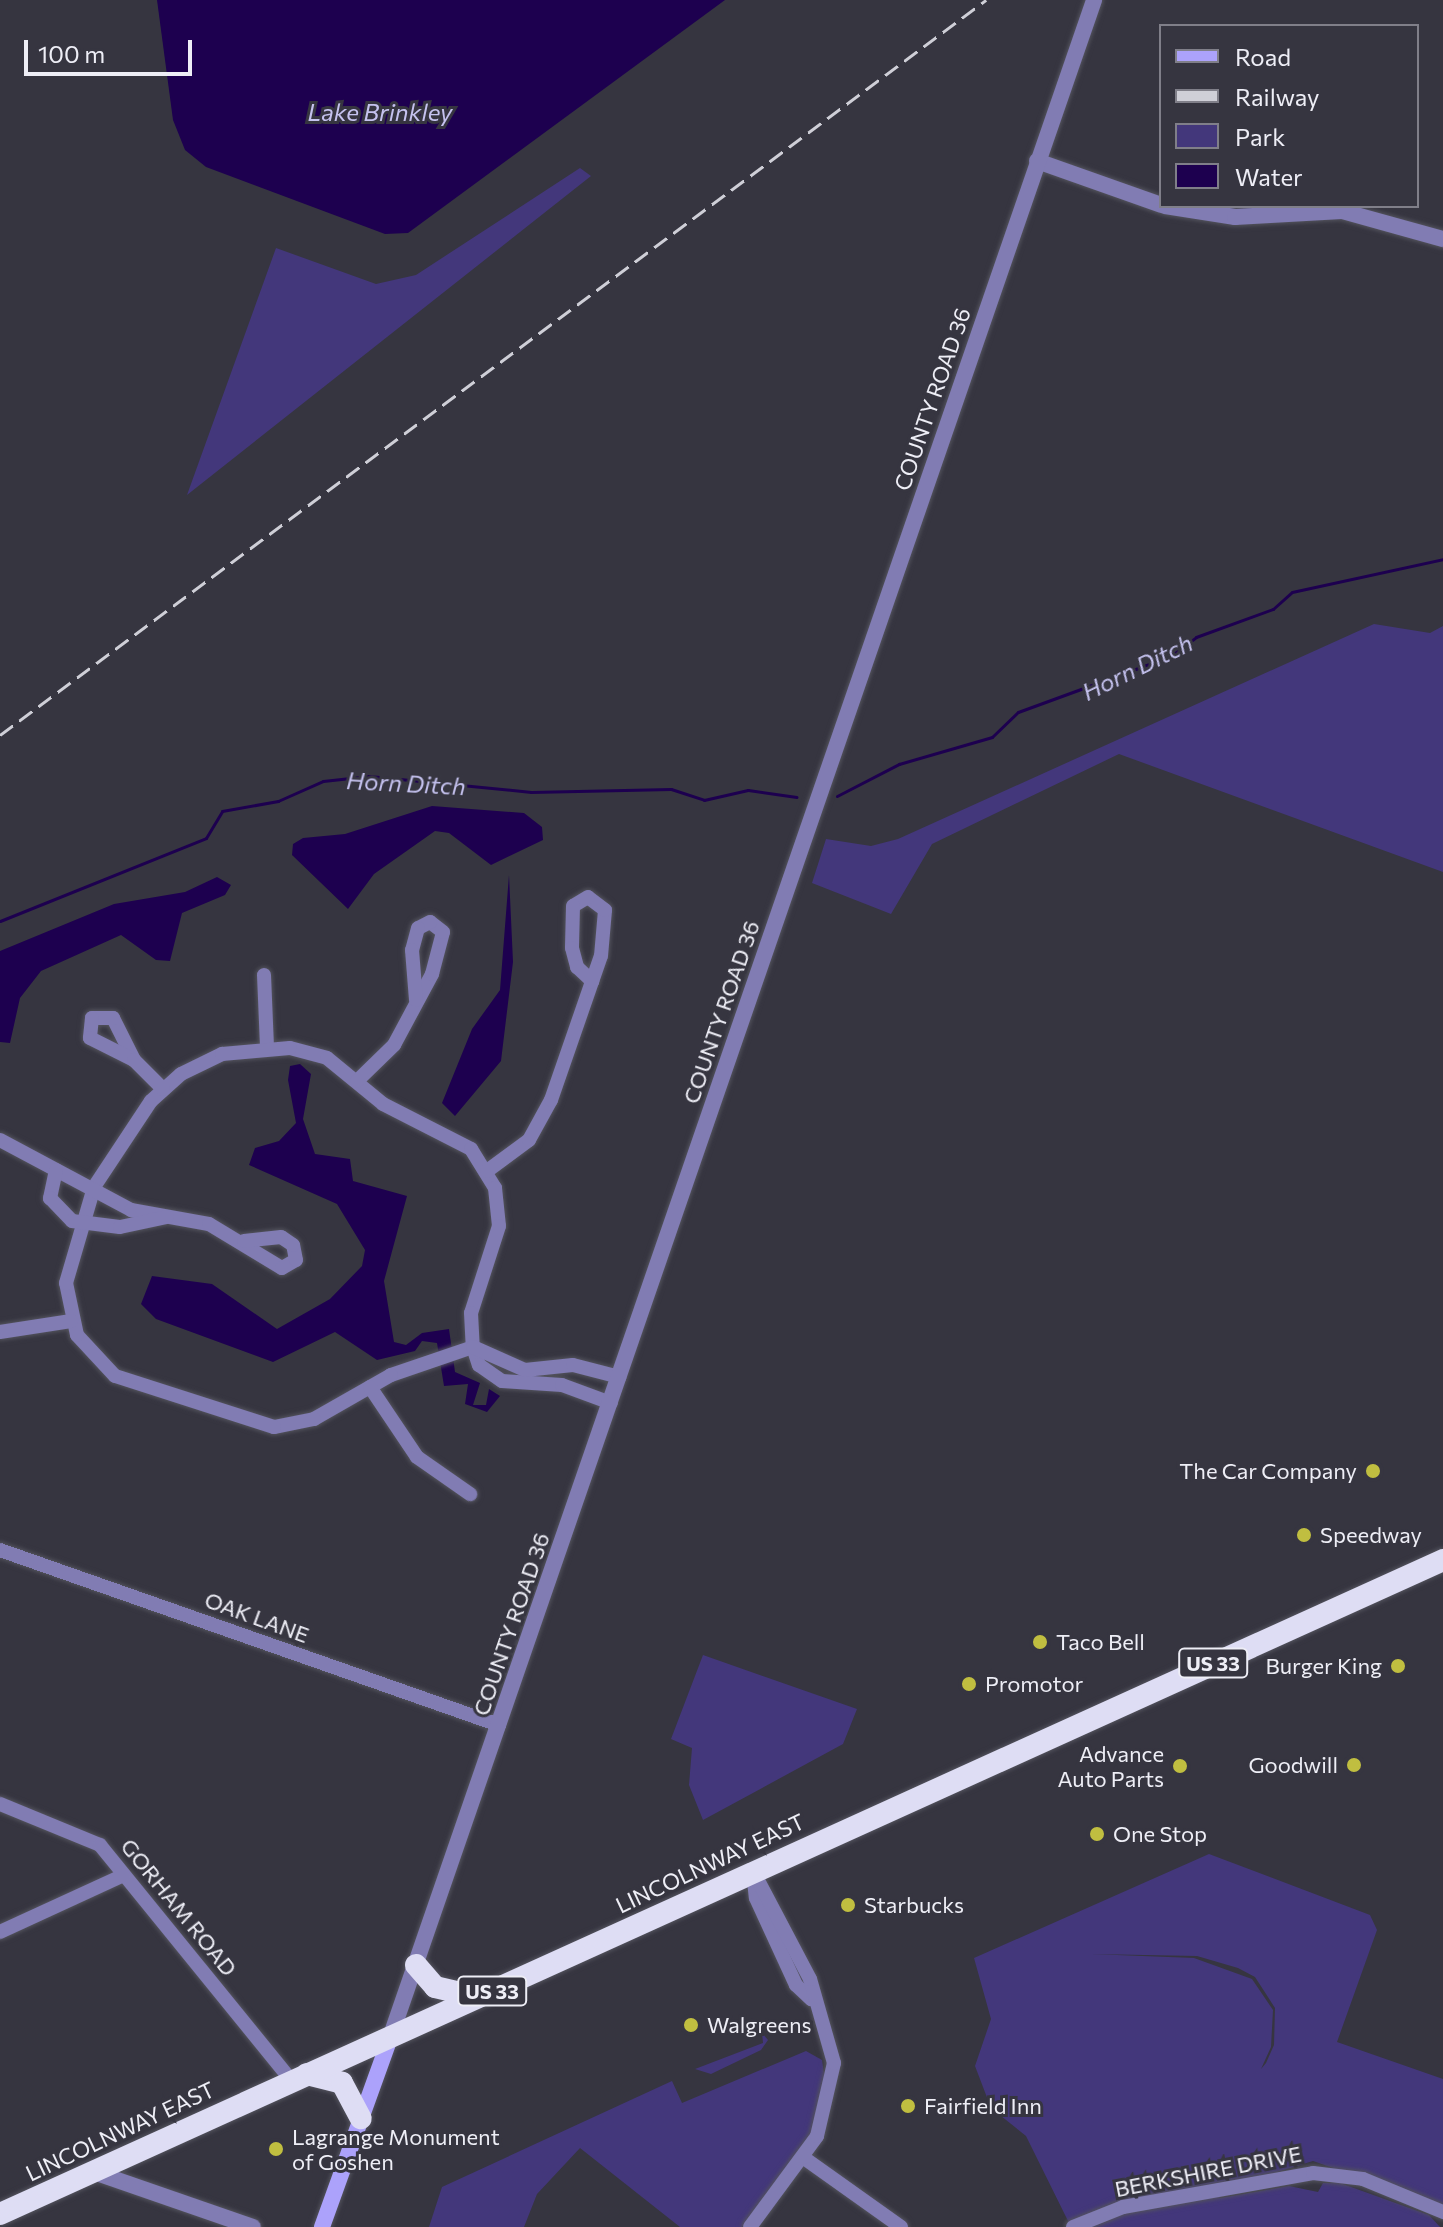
<!DOCTYPE html>
<style>
body{margin:0}
#map{position:relative;width:1443px;height:2227px;overflow:hidden;background:#363540;font-family:Commissioner,sans-serif}
div>[style]{position:absolute}
.green>*{inset:0;background:#43377b}
.water>*{inset:0;background:#1d004f}
.stream>*{height:3px;margin:-1.5px;padding:0 1.5px;transform-origin:1.5px;border-radius:1.5px;background:#1d004f}
.roads{filter:drop-shadow(0 0 2px #53535d) drop-shadow(0 0 2px #53535d)}
.minor>*{height:14px;margin:-7px;padding:0 7px;transform-origin:7px;border-radius:7px;background:#817cb3}
.tertiary>*{height:16px;margin:-8px;padding:0 8px;transform-origin:8px;border-radius:8px;background:#817cb3}
.secondary>*{height:16px;margin:-8px;padding:0 8px;transform-origin:8px;border-radius:8px;background:#aca2fb}
.trunk>*{height:22px;margin:-11px;padding:0 11px;transform-origin:11px;border-radius:11px;background:#deddf4}
.rail>*{height:3px;margin-top:-1.5px;transform-origin:0;background:repeating-linear-gradient(90deg,#cfcfd7 0 16px,transparent 0 24px)}
.dots>*{width:22px;height:22px;translate:-50% -50%;box-sizing:border-box;border:4px solid #363540;border-radius:50%}
span{translate:-50% -50%;white-space:nowrap;text-align:center;line-height:1.15;-webkit-text-stroke:6px #363540;paint-order:stroke}
.shield-label span{padding:2px 6px;background:#363540;border:2px solid;border-radius:6px;-webkit-text-stroke-width:0}
.shield-label{font-size:20px;color:#eeeef6;font-weight:700}
.street-label{font-size:22px;color:#eeeef6}
.poi-label{font-size:22px;color:#eeeef6}
.right{translate:-100% -50%;text-align:right}
.left{translate:0 -50%;text-align:left}
.water-label{font-size:24px;color:#c5c2ef;font-style:italic}
.legend{position:absolute;left:1159px;top:24px;width:260px;height:184px;box-sizing:border-box;background:#363540;border:2px solid #807f89;margin:0;padding:10px 14px;list-style:none;font-size:24px;color:#eeeef6}
.legend li{display:flex;align-items:center;gap:16px;height:40px}
.legend b{width:40px;border:2px solid #807f89}
.scale{position:absolute;left:24px;top:40px;width:168px;height:36px;box-sizing:border-box;border:4px solid #eeeef6;border-top:0;padding-left:10px;font-size:24px;line-height:28px;white-space:nowrap;color:#eeeef6;-webkit-text-stroke:6px #363540;paint-order:stroke}
</style>
<div id="map">
<div class="green">
<i style="clip-path:polygon(580px 168px,591px 176px,187px 495px,276px 248px,376px 284px,416px 275px)"></i>
<i style="clip-path:polygon(1374px 624px,1430px 633px,1443px 626px,1443px 872px,1119px 754px,932px 844px,891px 914px,812px 883px,826px 839px,871px 846px,898px 839px)"></i>
<i style="clip-path:polygon(703px 1655px,857px 1709px,843px 1744px,703px 1820px,689px 1785px,692px 1748px,671px 1739px)"></i>
<i style="clip-path:polygon(evenodd,1209px 1854px,1370px 1915px,1377px 1930px,1337px 2042px,1443px 2079px,1443px 2206px,1313px 2161px,1218px 2190px,1220px 2198px,1289px 2186px,1318px 2192px,1323px 2183px,1340px 2183px,1429px 2215px,1440px 2227px,1071px 2227px,1026px 2136px,991px 2108px,975px 2066px,991px 2019px,974px 1958px,1209px 1854px,1091px 1954px,1197px 1956px,1238px 1968px,1255px 1977px,1275px 2008px,1274px 2045px,1266px 2063px,1261px 2069px,1271px 2047px,1273px 2010px,1252px 1979px,1194px 1958px,1091px 1954px)"></i>
<i style="clip-path:polygon(762px 2033px,768px 2040px,761px 2050px,711px 2074px,695px 2069px,763px 2043px)"></i>
<i style="clip-path:polygon(806px 2051px,822px 2060px,825px 2081px,811px 2134px,742px 2227px,680px 2227px,580px 2148px,537px 2194px,524px 2227px,429px 2227px,442px 2187px,672px 2081px,682px 2103px)"></i>
</div>
<div class="water">
<i style="clip-path:polygon(157px 0,725px 0,408px 233px,385px 234px,206px 167px,185px 150px,173px 120px)"></i>
<i style="clip-path:polygon(432px 806px,524px 813px,542px 827px,543px 840px,491px 865px,449px 833px,435px 831px,374px 874px,348px 909px,292px 855px,293px 844px,303px 838px,345px 834px)"></i>
<i style="clip-path:polygon(509px 875px,513px 962px,501px 1061px,455px 1116px,442px 1103px,472px 1029px,500px 990px)"></i>
<i style="clip-path:polygon(217px 877px,231px 885px,225px 895px,182px 913px,170px 961px,156px 960px,121px 935px,41px 971px,20px 998px,10px 1043px,0 1042px,0 951px,114px 904px,185px 892px)"></i>
<i style="clip-path:polygon(300px 1064px,311px 1074px,303px 1119px,315px 1154px,350px 1159px,353px 1181px,407px 1196px,384px 1281px,394px 1342px,406px 1345px,422px 1333px,449px 1329px,455px 1372px,480px 1383px,473px 1405px,486px 1405px,489px 1389px,500px 1396px,487px 1412px,465px 1404px,468px 1384px,444px 1386px,437px 1343px,422px 1341px,415px 1351px,377px 1360px,335px 1332px,273px 1362px,156px 1319px,141px 1304px,152px 1276px,212px 1284px,277px 1329px,330px 1299px,362px 1266px,365px 1250px,337px 1204px,249px 1165px,255px 1148px,279px 1141px,296px 1123px,288px 1080px,290px 1066px)"></i>
</div>
<div class="stream">
<i style="left:837px;top:796px;width:70px;rotate:-27.3deg"></i>
<i style="left:899px;top:764px;width:97px;rotate:-16.2deg"></i>
<i style="left:992px;top:737px;width:36px;rotate:-44deg"></i>
<i style="left:1018px;top:712px;width:163px;rotate:-20.1deg"></i>
<i style="left:1171px;top:656px;width:31px;rotate:-37deg"></i>
<i style="left:1196px;top:637px;width:82px;rotate:-20deg"></i>
<i style="left:1273px;top:609px;width:25px;rotate:-42deg"></i>
<i style="left:1292px;top:592px;width:155px;rotate:-12.3deg"></i>
<i style="left:0;top:921px;width:222px;rotate:-21.9deg"></i>
<i style="left:206px;top:838px;width:31px;rotate:-59deg"></i>
<i style="left:222px;top:811px;width:57px;rotate:-10.1deg"></i>
<i style="left:278px;top:801px;width:49px;rotate:-24deg"></i>
<i style="left:323px;top:781px;width:46px;rotate:-6.2deg"></i>
<i style="left:369px;top:776px;width:163px;rotate:5.6deg"></i>
<i style="left:531px;top:792px;width:140px;rotate:-1.2deg"></i>
<i style="left:671px;top:789px;width:35px;rotate:18deg"></i>
<i style="left:704px;top:800px;width:45px;rotate:-12.8deg"></i>
<i style="left:748px;top:790px;width:49px;rotate:8.3deg"></i>
</div>
<div class="roads">
<div class="minor">
<i style="left:264px;top:975px;width:73px;rotate:87.6deg"></i>
<i style="left:290px;top:1048px;width:38px;rotate:15deg"></i>
<i style="left:327px;top:1058px;width:72px;rotate:39.4deg"></i>
<i style="left:383px;top:1104px;width:99px;rotate:27.1deg"></i>
<i style="left:471px;top:1149px;width:46px;rotate:58.4deg"></i>
<i style="left:495px;top:1188px;width:38px;rotate:84deg"></i>
<i style="left:499px;top:1226px;width:91px;rotate:107.8deg"></i>
<i style="left:471px;top:1313px;width:34px;rotate:87deg"></i>
<i style="left:473px;top:1347px;width:87px;rotate:161.1deg"></i>
<i style="left:391px;top:1375px;width:89px;rotate:150.3deg"></i>
<i style="left:314px;top:1419px;width:41px;rotate:168.7deg"></i>
<i style="left:274px;top:1427px;width:167px;rotate:-162.2deg"></i>
<i style="left:115px;top:1376px;width:56px;rotate:-132.8deg"></i>
<i style="left:77px;top:1335px;width:53px;rotate:-101.9deg"></i>
<i style="left:66px;top:1283px;width:100px;rotate:-73.7deg"></i>
<i style="left:94px;top:1187px;width:103px;rotate:-56.5deg"></i>
<i style="left:151px;top:1101px;width:40px;rotate:-42deg"></i>
<i style="left:181px;top:1074px;width:46px;rotate:-26deg"></i>
<i style="left:222px;top:1054px;width:68px;rotate:-5deg"></i>
<i style="left:134px;top:1060px;width:47px;rotate:-116.6deg"></i>
<i style="left:113px;top:1018px;width:21px;rotate:180deg"></i>
<i style="left:92px;top:1018px;width:20px;rotate:96deg"></i>
<i style="left:90px;top:1038px;width:49px;rotate:26.6deg"></i>
<i style="left:134px;top:1060px;width:41px;rotate:45deg"></i>
<i style="left:357px;top:1081px;width:52px;rotate:-44.2deg"></i>
<i style="left:394px;top:1045px;width:81px;rotate:-61.8deg"></i>
<i style="left:432px;top:974px;width:43px;rotate:-75.3deg"></i>
<i style="left:443px;top:932px;width:16px;rotate:-142deg"></i>
<i style="left:430px;top:922px;width:13px;rotate:153deg"></i>
<i style="left:418px;top:928px;width:23px;rotate:105deg"></i>
<i style="left:412px;top:950px;width:50px;rotate:85.4deg"></i>
<i style="left:0;top:1140px;width:149px;rotate:28.1deg"></i>
<i style="left:131px;top:1210px;width:79px;rotate:10.2deg"></i>
<i style="left:209px;top:1224px;width:85px;rotate:31.1deg"></i>
<i style="left:282px;top:1268px;width:16px;rotate:-30deg"></i>
<i style="left:296px;top:1260px;width:15px;rotate:-101deg"></i>
<i style="left:293px;top:1245px;width:14px;rotate:-146deg"></i>
<i style="left:281px;top:1237px;width:37px;rotate:174deg"></i>
<i style="left:56px;top:1170px;width:29px;rotate:102deg"></i>
<i style="left:50px;top:1198px;width:32px;rotate:46deg"></i>
<i style="left:72px;top:1221px;width:48px;rotate:7.1deg"></i>
<i style="left:120px;top:1227px;width:48px;rotate:-12deg"></i>
<i style="left:487px;top:1171px;width:52px;rotate:-36.4deg"></i>
<i style="left:529px;top:1140px;width:46px;rotate:-61.2deg"></i>
<i style="left:551px;top:1100px;width:152px;rotate:-70.9deg"></i>
<i style="left:601px;top:956px;width:46px;rotate:-85deg"></i>
<i style="left:605px;top:910px;width:21px;rotate:-143deg"></i>
<i style="left:588px;top:897px;width:17px;rotate:149deg"></i>
<i style="left:573px;top:906px;width:42px;rotate:91.4deg"></i>
<i style="left:572px;top:948px;width:20px;rotate:75deg"></i>
<i style="left:577px;top:967px;width:21px;rotate:43deg"></i>
<i style="left:0;top:1332px;width:72px;rotate:-8.8deg"></i>
<i style="left:473px;top:1347px;width:19px;rotate:72deg"></i>
<i style="left:479px;top:1365px;width:28px;rotate:35deg"></i>
<i style="left:502px;top:1381px;width:60px;rotate:3.8deg"></i>
<i style="left:562px;top:1385px;width:52px;rotate:20.2deg"></i>
<i style="left:473px;top:1347px;width:57px;rotate:23.9deg"></i>
<i style="left:525px;top:1370px;width:48px;rotate:-5.9deg"></i>
<i style="left:573px;top:1365px;width:48px;rotate:14.6deg"></i>
<i style="left:370px;top:1387px;width:84px;rotate:56.1deg"></i>
<i style="left:417px;top:1457px;width:65px;rotate:34.9deg"></i>
<i style="left:0;top:1550px;width:529px;rotate:19.33deg"></i>
<i style="left:0;top:1804px;width:108px;rotate:22.3deg"></i>
<i style="left:100px;top:1845px;width:304px;rotate:50.9deg"></i>
<i style="left:753px;top:1871px;width:27px;rotate:84deg"></i>
<i style="left:756px;top:1898px;width:96px;rotate:65.3deg"></i>
<i style="left:796px;top:1985px;width:21px;rotate:43deg"></i>
<i style="left:0;top:1932px;width:136px;rotate:-24.7deg"></i>
<i style="left:804px;top:2158px;width:119px;rotate:35.4deg"></i>
<i style="left:750px;top:2227px;width:113px;rotate:-53.6deg"></i>
<i style="left:817px;top:2136px;width:75px;rotate:-76.9deg"></i>
<i style="left:834px;top:2063px;width:87px;rotate:-105.9deg"></i>
<i style="left:810px;top:1979px;width:122px;rotate:-117.8deg"></i>
<i style="left:1073px;top:2227px;width:54px;rotate:-21.8deg"></i>
<i style="left:1123px;top:2207px;width:193px;rotate:-10.1deg"></i>
<i style="left:1313px;top:2173px;width:50px;rotate:6.8deg"></i>
<i style="left:1363px;top:2179px;width:87px;rotate:22.4deg"></i>
</div>
<div class="tertiary">
<i style="left:1037px;top:161px;width:132px;rotate:19.5deg"></i>
<i style="left:1165px;top:206px;width:71px;rotate:8.9deg"></i>
<i style="left:1235px;top:217px;width:107px;rotate:-3.2deg"></i>
<i style="left:1342px;top:211px;width:105px;rotate:15.5deg"></i>
<i style="left:390px;top:2038px;width:2156px;rotate:-70.94deg"></i>
<i style="left:94px;top:2172px;width:168px;rotate:19.1deg"></i>
</div>
<div class="secondary">
<i style="left:322px;top:2227px;width:201px;rotate:-70.2deg"></i>
</div>
<div class="trunk">
<i style="left:416px;top:1965px;width:29px;rotate:49deg"></i>
<i style="left:435px;top:1987px;width:44px;rotate:13.1deg"></i>
<i style="left:307px;top:2074px;width:36px;rotate:14deg"></i>
<i style="left:342px;top:2083px;width:40px;rotate:62deg"></i>
<i style="left:0;top:2214px;width:1584px;rotate:-24.38deg"></i>
</div>
</div>
<div class="rail">
<i style="left:0;top:735px;width:1230px;rotate:-36.7deg"></i>
</div>
<div class="dots">
<i style="left:1373px;top:1471px;background:#c0be40"></i>
<i style="left:1304px;top:1535px;background:#c0be40"></i>
<i style="left:1040px;top:1642px;background:#c0be40"></i>
<i style="left:1398px;top:1666px;background:#c0be40"></i>
<i style="left:969px;top:1684px;background:#c0be40"></i>
<i style="left:1354px;top:1765px;background:#c0be40"></i>
<i style="left:1180px;top:1766px;background:#c0be40"></i>
<i style="left:1097px;top:1834px;background:#c0be40"></i>
<i style="left:848px;top:1905px;background:#c0be40"></i>
<i style="left:691px;top:2025px;background:#c0be40"></i>
<i style="left:908px;top:2106px;background:#c0be40"></i>
<i style="left:276px;top:2149px;background:#c0be40"></i>
</div>
<div class="shield-label">
<span style="left:1213px;top:1663px">US 33</span>
<span style="left:492px;top:1991px">US 33</span>
</div>
<div class="street-label">
<span style="left:932px;top:399px;rotate:-71deg">COUNTY ROAD 36</span>
<span style="left:721px;top:1012px;rotate:-71deg">COUNTY ROAD 36</span>
<span style="left:257px;top:1617px;rotate:20deg">OAK LANE</span>
<span style="left:511px;top:1624px;rotate:-71deg">COUNTY ROAD 36</span>
<span style="left:710px;top:1863px;rotate:-25deg">LINCOLNWAY EAST</span>
<span style="left:179px;top:1907px;rotate:51deg">GORHAM ROAD</span>
<span style="left:120px;top:2131px;rotate:-25deg">LINCOLNWAY EAST</span>
<span style="left:1208px;top:2171px;rotate:-11deg">BERKSHIRE DRIVE</span>
</div>
<div class="poi-label">
<span class="right" style="left:1357px;top:1471px">The Car Company</span>
<span class="left" style="left:1320px;top:1535px">Speedway</span>
<span class="left" style="left:1056px;top:1642px">Taco Bell</span>
<span class="right" style="left:1382px;top:1666px">Burger King</span>
<span class="left" style="left:985px;top:1684px">Promotor</span>
<span class="right" style="left:1164px;top:1766px">Advance<br>Auto Parts</span>
<span class="right" style="left:1338px;top:1765px">Goodwill</span>
<span class="left" style="left:1113px;top:1834px">One Stop</span>
<span class="left" style="left:864px;top:1905px">Starbucks</span>
<span class="left" style="left:707px;top:2025px">Walgreens</span>
<span class="left" style="left:924px;top:2106px">Fairfield Inn</span>
<span class="left" style="left:292px;top:2149px">Lagrange Monument<br>of Goshen</span>
</div>
<div class="water-label">
<span style="left:380px;top:112px">Lake Brinkley</span>
<span style="left:1137px;top:667px;rotate:-26deg">Horn Ditch</span>
<span style="left:406px;top:783px;rotate:3deg">Horn Ditch</span>
</div>
<ul class="legend">
<li><b style="height:10px;background:#aca2fb"></b>Road</li>
<li><b style="height:10px;background:#cfcfd7"></b>Railway</li>
<li><b style="height:22px;background:#43377b"></b>Park</li>
<li><b style="height:22px;background:#1d004f"></b>Water</li>
</ul>
<div class="scale">100 m</div>
</div>
